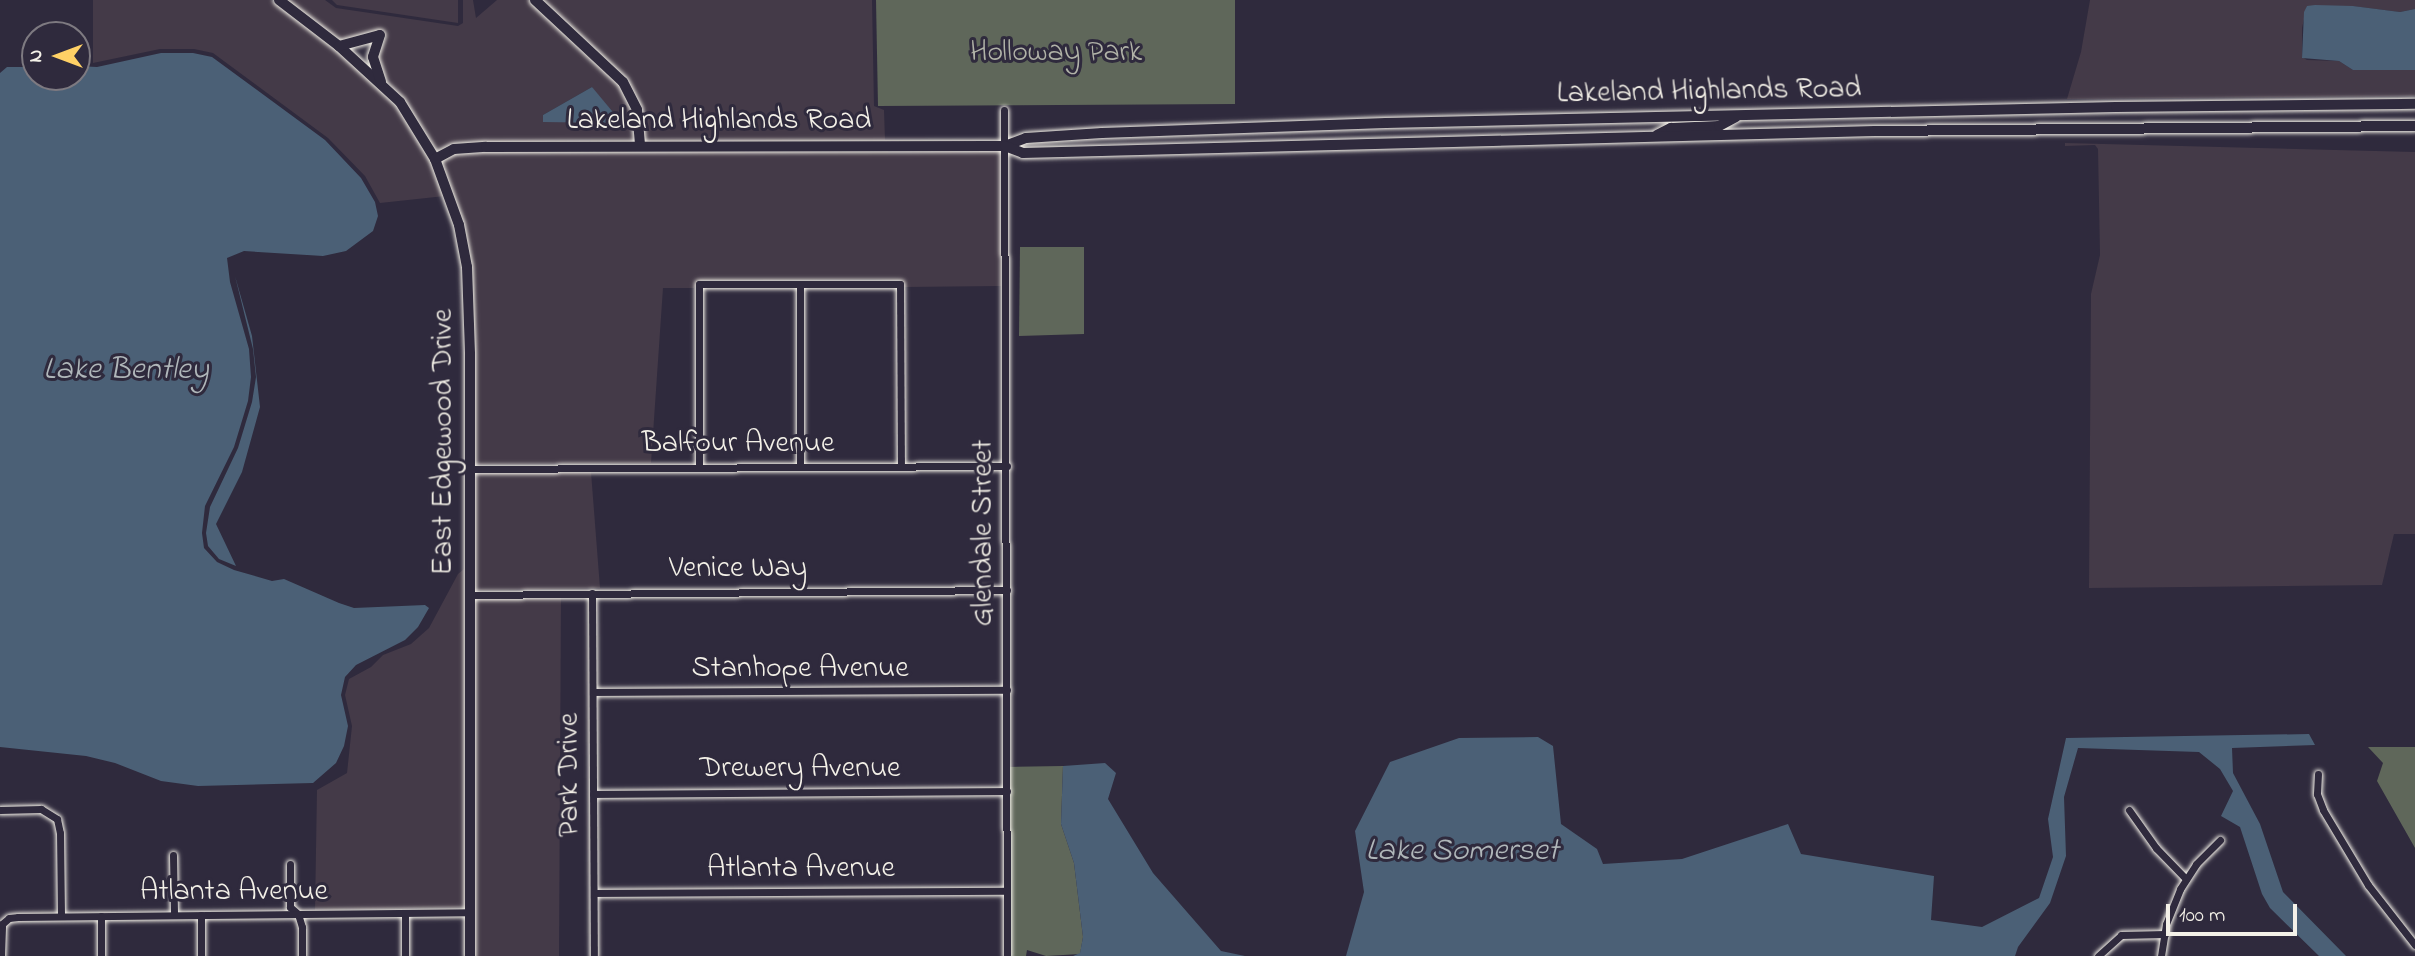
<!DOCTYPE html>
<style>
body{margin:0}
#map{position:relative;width:2415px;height:956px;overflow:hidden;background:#2f2a3d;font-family:"Indie Flower",sans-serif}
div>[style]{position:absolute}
.built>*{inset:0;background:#443a48}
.green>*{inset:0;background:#5f675a}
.water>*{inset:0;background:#4b6076}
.roads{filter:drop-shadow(0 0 2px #f4f1e8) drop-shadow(0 0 2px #f4f1e8)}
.street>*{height:7px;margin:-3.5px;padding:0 3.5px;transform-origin:3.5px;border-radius:3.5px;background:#2f2a3d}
.secondary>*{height:10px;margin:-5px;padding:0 5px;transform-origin:5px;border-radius:5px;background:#2f2a3d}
span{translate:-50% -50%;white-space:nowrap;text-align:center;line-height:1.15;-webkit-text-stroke:6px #2f2a3d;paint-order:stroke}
.park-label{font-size:30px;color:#b1b3a8}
.street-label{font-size:30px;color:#f4f1e8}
.water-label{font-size:32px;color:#b0b7ba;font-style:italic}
.north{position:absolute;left:21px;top:21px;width:70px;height:70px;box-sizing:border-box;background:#2f2a3d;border:2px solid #7e7a81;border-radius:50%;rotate:270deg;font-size:19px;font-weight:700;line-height:28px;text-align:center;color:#f4f1e8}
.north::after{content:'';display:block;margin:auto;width:24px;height:32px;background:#ffd166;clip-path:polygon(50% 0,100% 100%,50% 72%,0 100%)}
.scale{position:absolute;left:2166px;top:904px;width:131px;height:32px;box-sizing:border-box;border:4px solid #f4f1e8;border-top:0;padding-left:9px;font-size:21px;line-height:24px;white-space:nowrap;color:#f4f1e8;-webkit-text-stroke:5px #2f2a3d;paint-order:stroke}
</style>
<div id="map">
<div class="built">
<i style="clip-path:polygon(93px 0,271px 0,338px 51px,396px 105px,430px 160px,445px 196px,380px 203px,365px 176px,328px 138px,213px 53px,194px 49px,160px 49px,93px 63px)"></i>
<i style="clip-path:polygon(evenodd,286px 0,325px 0,336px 8px,458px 26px,463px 23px,463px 0,473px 0,476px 18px,497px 0,528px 0,619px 84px,632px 111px,634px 142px,486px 143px,452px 145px,437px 152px,404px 100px,386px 80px,378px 56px,386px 38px,384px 30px,340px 41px,286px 0,592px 87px,613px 123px,543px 121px,543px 115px,592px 87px)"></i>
<i style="clip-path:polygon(332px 0,458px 0,458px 23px,337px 5px)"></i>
<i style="clip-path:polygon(542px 0,872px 0,874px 106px,884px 110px,885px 140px,1000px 142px,645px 142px,642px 108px,627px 79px)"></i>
<i style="clip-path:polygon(2090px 0,2415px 0,2415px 9px,2400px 12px,2352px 6px,2307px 6px,2302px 28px,2302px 57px,2307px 60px,2339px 61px,2353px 70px,2415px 70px,2415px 96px,2067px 99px,2081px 52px)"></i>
<i style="clip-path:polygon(2065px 143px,2415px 152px,2415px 534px,2394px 534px,2382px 585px,2089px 588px,2091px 294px,2100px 255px,2098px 149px,2095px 145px,2065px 146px)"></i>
<i style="clip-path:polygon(1000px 151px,1001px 286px,905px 287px,900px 280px,872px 279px,699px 280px,694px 288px,663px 288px,651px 463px,475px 464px,472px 267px,464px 224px,441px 161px,456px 154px,486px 152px)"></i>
<i style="clip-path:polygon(591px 472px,600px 588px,474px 590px,475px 473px)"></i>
<i style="clip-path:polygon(464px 569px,465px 907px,315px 910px,317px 790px,347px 773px,352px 726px,345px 695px,349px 679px,371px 667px,383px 655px,411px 644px,429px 628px,458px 574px)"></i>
<i style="clip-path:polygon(561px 598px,559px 956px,475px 956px,474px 599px)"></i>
</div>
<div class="green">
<i style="clip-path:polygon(876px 0,1235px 0,1235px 104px,878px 106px)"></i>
<i style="clip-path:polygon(1020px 247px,1084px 247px,1084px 334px,1019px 336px)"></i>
<i style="clip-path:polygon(2368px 747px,2415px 747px,2415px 848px,2377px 781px,2383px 763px)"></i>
<i style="clip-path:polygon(1063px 766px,1061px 824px,1074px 863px,1083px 937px,1080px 954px,1046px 956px,1027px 950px,1026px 956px,1007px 956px,1007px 767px)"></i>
</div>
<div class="water">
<i style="clip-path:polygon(2315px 5px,2353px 6px,2400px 12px,2415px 9px,2415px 70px,2353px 70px,2339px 61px,2302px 58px,2304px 12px,2307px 6px)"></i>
<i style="clip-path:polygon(161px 53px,193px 53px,212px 57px,325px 140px,361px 178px,375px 202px,378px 216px,373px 231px,346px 251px,323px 256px,244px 251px,227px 258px,230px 282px,249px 349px,251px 377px,248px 401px,234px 447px,205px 506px,202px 533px,204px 548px,217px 562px,234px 570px,272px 581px,284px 579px,339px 603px,354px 608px,425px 605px,429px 608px,418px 627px,405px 640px,356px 665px,345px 677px,341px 695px,348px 726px,344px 746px,336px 763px,313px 783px,198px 786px,161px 781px,115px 763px,86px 756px,0 747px,0 73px,7px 67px,35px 67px,35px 77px,77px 77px,77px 66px,97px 67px)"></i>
<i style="clip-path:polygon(592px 87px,617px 117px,613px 123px,543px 122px,543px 115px)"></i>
<i style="clip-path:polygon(235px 276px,252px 336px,260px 407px,242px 472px,216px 524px,236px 566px,219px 559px,208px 546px,206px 533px,210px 507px,238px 448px,252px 402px,256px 377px,253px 349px)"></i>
<i style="clip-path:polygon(2309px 734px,2315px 745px,2232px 748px,2233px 773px,2260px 824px,2283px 892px,2346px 956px,2319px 956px,2270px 908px,2262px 894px,2240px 827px,2221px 816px,2233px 791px,2220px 769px,2199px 752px,2078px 748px,2064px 797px,2066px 856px,2050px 903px,2018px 947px,2015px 956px,1346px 956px,1364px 892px,1355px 831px,1390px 762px,1459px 738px,1538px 737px,1553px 746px,1561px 824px,1597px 849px,1603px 864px,1682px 859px,1788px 824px,1801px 854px,1934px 876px,1931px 920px,1982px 927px,2039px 898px,2053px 857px,2048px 819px,2066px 738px)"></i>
<i style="clip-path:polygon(1105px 763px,1116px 773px,1108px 799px,1153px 873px,1221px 951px,1245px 956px,1073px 956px,1080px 953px,1083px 937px,1074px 863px,1061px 824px,1063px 766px)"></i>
</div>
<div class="roads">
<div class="street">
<i style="left:1004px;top:110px;width:846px;rotate:89.8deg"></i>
<i style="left:800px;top:466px;width:182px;rotate:-90deg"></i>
<i style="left:699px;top:467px;width:183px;rotate:-90deg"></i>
<i style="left:699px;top:284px;width:201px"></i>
<i style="left:900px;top:284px;width:181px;rotate:89.7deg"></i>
<i style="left:469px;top:469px;width:538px;rotate:-0.32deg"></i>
<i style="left:592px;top:593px;width:363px;rotate:89.7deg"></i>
<i style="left:469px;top:595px;width:538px;rotate:-0.53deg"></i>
<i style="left:593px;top:692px;width:414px;rotate:-0.3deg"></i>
<i style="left:2318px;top:774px;width:20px;rotate:93deg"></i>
<i style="left:2317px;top:794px;width:17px;rotate:69deg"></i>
<i style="left:2323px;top:810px;width:87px;rotate:59deg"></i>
<i style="left:2368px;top:885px;width:76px;rotate:51.9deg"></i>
<i style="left:593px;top:794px;width:414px;rotate:-0.4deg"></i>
<i style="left:0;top:810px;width:41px;rotate:-1.4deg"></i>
<i style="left:41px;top:809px;width:19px;rotate:32deg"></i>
<i style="left:57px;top:819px;width:14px;rotate:78deg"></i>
<i style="left:60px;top:833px;width:83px;rotate:89.3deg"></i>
<i style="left:2129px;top:810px;width:47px;rotate:54.6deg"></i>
<i style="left:2156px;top:848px;width:43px;rotate:45.9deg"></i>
<i style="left:173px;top:855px;width:60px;rotate:89deg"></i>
<i style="left:290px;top:864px;width:43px;rotate:90deg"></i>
<i style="left:290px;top:907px;width:11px;rotate:41deg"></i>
<i style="left:298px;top:914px;width:14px;rotate:73deg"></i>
<i style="left:302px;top:927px;width:29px;rotate:90deg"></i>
<i style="left:594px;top:893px;width:413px;rotate:-0.3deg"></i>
<i style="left:405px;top:914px;width:42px;rotate:90deg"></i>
<i style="left:201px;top:915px;width:41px;rotate:90deg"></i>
<i style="left:101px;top:916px;width:40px;rotate:90deg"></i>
<i style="left:1px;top:956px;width:32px;rotate:-88deg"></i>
<i style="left:2px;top:924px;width:9px;rotate:-41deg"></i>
<i style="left:9px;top:918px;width:9px;rotate:-6deg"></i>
<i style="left:18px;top:917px;width:452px;rotate:-0.6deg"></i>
<i style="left:2098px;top:956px;width:31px;rotate:-42deg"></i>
<i style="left:2121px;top:935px;width:44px;rotate:-1.3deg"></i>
<i style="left:2161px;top:956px;width:32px;rotate:-81deg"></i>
<i style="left:2166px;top:924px;width:38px;rotate:-68deg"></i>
<i style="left:2180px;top:889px;width:30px;rotate:-57deg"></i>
<i style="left:2196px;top:864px;width:34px;rotate:-45deg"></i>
</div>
<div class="secondary">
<i style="left:279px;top:0;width:76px;rotate:37.5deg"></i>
<i style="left:339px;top:46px;width:83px;rotate:42.6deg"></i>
<i style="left:400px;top:102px;width:67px;rotate:58.4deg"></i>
<i style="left:435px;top:159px;width:70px;rotate:70deg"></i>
<i style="left:459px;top:225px;width:43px;rotate:79.2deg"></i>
<i style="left:467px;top:267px;width:87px;rotate:88deg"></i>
<i style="left:470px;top:354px;width:602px;rotate:90deg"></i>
<i style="left:535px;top:0;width:120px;rotate:43deg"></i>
<i style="left:623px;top:82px;width:31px;rotate:63deg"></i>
<i style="left:637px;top:110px;width:36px;rotate:85deg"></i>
<i style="left:380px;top:35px;width:23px;rotate:108deg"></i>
<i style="left:373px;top:57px;width:26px;rotate:72deg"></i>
<i style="left:339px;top:46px;width:42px;rotate:-15deg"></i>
<i style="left:1657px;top:135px;width:16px;rotate:-27deg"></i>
<i style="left:1671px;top:128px;width:48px;rotate:-2.4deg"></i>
<i style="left:1719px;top:126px;width:19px;rotate:-28deg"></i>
<i style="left:1005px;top:146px;width:22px;rotate:-21deg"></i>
<i style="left:1026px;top:138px;width:76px;rotate:-3.8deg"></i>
<i style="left:1102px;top:133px;width:284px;rotate:-2deg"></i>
<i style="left:1386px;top:123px;width:730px;rotate:-1.26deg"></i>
<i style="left:2116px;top:107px;width:299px;rotate:-0.6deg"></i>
<i style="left:435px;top:159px;width:21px;rotate:-28deg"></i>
<i style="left:454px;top:149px;width:32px;rotate:-4deg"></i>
<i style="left:486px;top:147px;width:519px;rotate:-0.11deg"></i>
<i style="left:1005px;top:146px;width:19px;rotate:21deg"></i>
<i style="left:1023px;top:153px;width:852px;rotate:-1.48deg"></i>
<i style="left:1875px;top:131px;width:540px;rotate:-0.53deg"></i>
</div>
</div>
<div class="park-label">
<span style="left:1056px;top:53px">Holloway Park</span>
</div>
<div class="street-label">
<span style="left:1709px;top:92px;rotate:-1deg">Lakeland Highlands Road</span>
<span style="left:719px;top:121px">Lakeland Highlands Road</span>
<span style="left:444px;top:442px;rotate:-90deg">East Edgewood Drive</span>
<span style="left:738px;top:444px">Balfour Avenue</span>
<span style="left:984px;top:533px;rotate:-90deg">Glendale Street</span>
<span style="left:738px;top:569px">Venice Way</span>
<span style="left:800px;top:669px">Stanhope Avenue</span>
<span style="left:800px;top:769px">Drewery Avenue</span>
<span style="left:570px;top:775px;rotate:-90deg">Park Drive</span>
<span style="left:801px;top:869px">Atlanta Avenue</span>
<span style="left:234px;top:892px">Atlanta Avenue</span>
</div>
<div class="water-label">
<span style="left:126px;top:371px">Lake Bentley</span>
<span style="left:1462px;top:852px">Lake Somerset</span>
</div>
<div class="north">N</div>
<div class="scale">100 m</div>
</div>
